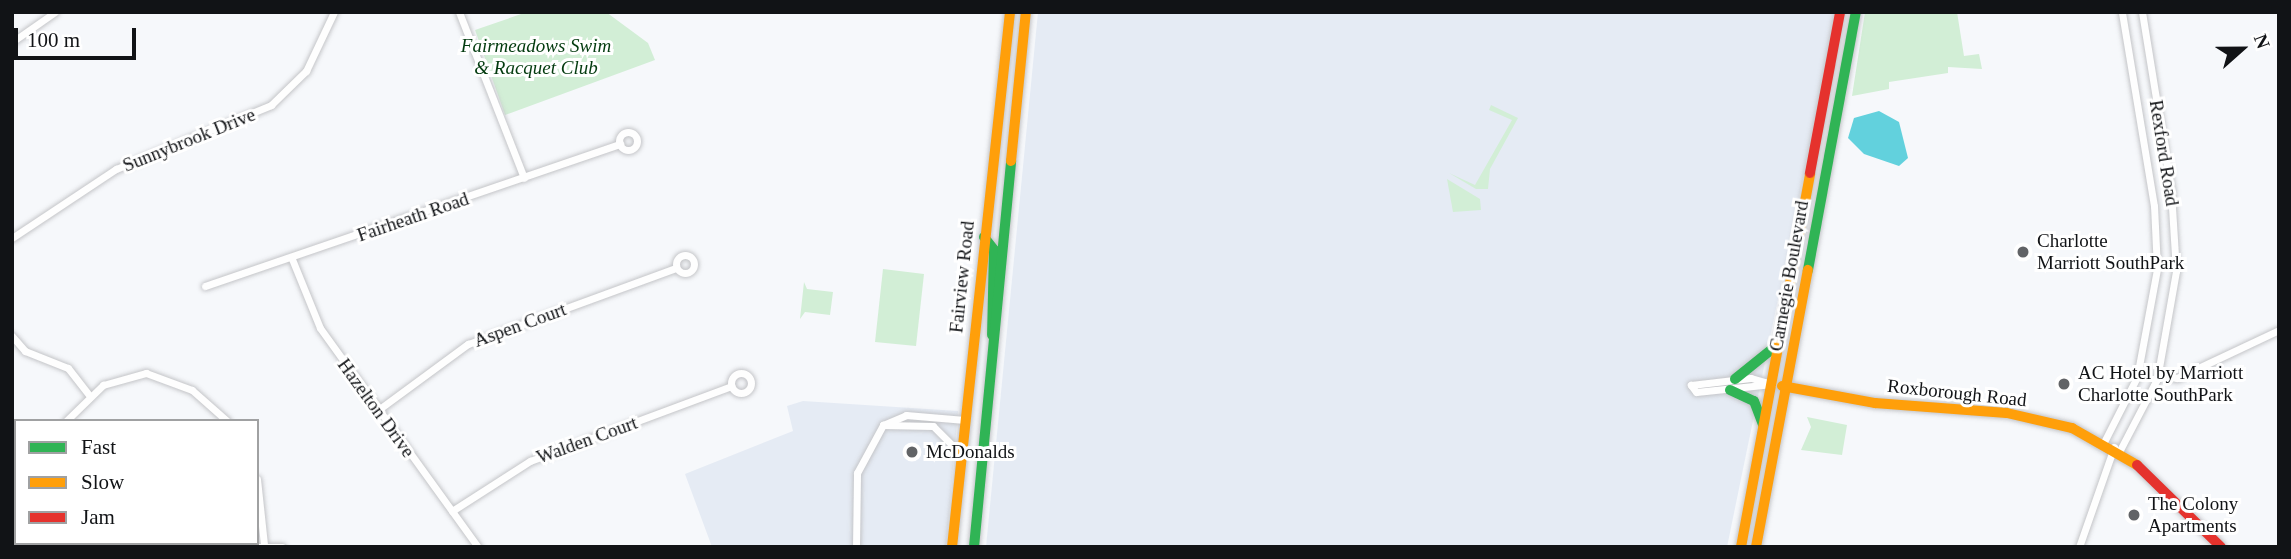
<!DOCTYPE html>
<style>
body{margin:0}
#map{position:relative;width:2291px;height:559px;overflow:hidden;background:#f6f8fb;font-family:Georgia,serif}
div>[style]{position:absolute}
.built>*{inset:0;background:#e5ebf4}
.green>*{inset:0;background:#d2eed6}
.water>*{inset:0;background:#62d1dd}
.roads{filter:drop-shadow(0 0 2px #c4c5c8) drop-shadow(0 0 2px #c4c5c8)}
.street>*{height:7px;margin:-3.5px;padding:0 3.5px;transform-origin:3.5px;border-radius:3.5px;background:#fefefe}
.street>.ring{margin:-3.5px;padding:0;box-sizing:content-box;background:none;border:7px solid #fefefe;border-radius:50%}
.fast>*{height:10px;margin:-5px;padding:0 5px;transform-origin:5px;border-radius:5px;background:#30b455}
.slow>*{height:10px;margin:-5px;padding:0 5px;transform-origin:5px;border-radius:5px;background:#ff9f0a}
.jam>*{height:10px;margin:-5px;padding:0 5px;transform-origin:5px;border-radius:5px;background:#e5322d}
.dots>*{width:19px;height:19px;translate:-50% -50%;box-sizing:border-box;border:4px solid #fff;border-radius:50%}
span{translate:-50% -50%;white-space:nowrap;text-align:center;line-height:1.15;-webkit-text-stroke:6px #fff;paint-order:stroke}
.park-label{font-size:19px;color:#033b0f;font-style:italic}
.street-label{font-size:19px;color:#111316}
.poi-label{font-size:19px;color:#111316}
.left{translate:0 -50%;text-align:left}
.frame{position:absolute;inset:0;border:14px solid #111316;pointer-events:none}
.legend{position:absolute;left:14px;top:419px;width:245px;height:126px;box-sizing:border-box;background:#fff;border:2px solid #a0a1a2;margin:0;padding:9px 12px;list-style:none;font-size:21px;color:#111316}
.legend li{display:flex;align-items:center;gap:14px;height:35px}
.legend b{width:35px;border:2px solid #a0a1a2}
.north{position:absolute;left:2207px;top:14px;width:70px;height:70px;-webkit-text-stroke:5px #fff;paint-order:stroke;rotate:69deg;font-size:19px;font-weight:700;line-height:28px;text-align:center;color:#111316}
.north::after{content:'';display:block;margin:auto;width:24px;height:32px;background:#111316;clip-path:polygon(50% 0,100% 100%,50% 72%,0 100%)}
.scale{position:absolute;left:14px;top:28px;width:122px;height:32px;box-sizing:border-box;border:4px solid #111316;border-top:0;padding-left:9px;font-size:21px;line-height:24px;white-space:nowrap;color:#111316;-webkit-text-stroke:5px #fff;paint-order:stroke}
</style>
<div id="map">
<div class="built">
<i style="clip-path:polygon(1038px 12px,1837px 12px,1727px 547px,986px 547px)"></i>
<i style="clip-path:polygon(803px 401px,958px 411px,946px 547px,712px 547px,685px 474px,793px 431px,787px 406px)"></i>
</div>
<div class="green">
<i style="clip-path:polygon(527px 12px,606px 12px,648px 43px,655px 60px,505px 115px,475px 30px)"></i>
<i style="clip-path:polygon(1865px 12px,1957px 12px,1964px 56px,1979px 54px,1982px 69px,1948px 67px,1948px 73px,1889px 82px,1889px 89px,1852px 96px)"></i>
<i style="clip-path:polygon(1491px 105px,1518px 118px,1490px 169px,1488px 189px,1476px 189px,1449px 173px,1475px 185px,1512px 120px,1489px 110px)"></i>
<i style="clip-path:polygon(1447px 179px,1480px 199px,1481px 210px,1453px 212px)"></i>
<i style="clip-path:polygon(883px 269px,924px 274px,916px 346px,875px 342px)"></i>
<i style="clip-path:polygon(804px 282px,807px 289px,833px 292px,830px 315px,805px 312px,800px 319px)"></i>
<i style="clip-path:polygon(1807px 417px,1847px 425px,1842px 455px,1801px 450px,1811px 427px)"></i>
</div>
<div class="water">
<i style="clip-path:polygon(1879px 111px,1899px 122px,1908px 158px,1899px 166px,1864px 154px,1848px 138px,1854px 118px)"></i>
</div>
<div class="roads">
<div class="street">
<i style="left:459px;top:12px;width:178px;rotate:68.6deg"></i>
<i style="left:12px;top:42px;width:52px;rotate:-34.9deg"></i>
<i class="ring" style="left:619px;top:132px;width:11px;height:11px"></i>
<i style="left:12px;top:238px;width:125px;rotate:-33.6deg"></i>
<i style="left:116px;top:169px;width:168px;rotate:-22.4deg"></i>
<i style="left:271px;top:105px;width:49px;rotate:-44.2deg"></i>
<i style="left:306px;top:71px;width:65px;rotate:-64.6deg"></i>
<i class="ring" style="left:676px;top:255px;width:11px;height:11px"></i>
<i style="left:292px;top:259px;width:74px;rotate:67.9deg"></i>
<i style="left:320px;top:328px;width:270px;rotate:54.2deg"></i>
<i style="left:205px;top:286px;width:439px;rotate:-18.9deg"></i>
<i style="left:12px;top:336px;width:20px;rotate:49deg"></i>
<i style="left:25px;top:351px;width:46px;rotate:21.6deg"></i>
<i style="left:68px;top:368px;width:34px;rotate:52deg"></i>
<i class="ring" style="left:731px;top:373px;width:13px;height:13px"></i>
<i style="left:2158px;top:375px;width:19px;rotate:9deg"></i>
<i style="left:2177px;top:378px;width:113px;rotate:-25.2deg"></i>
<i style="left:1751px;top:378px;width:22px;rotate:16deg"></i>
<i style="left:1772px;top:384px;width:76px;rotate:174deg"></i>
<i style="left:1696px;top:392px;width:9px;rotate:-126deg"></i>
<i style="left:1691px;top:385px;width:60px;rotate:-6.7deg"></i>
<i style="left:378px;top:410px;width:112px;rotate:-36.3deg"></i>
<i style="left:468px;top:344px;width:221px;rotate:-20.1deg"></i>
<i style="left:66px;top:421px;width:52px;rotate:-44.2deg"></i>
<i style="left:103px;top:385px;width:45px;rotate:-15.6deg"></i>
<i style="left:146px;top:373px;width:49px;rotate:20.3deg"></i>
<i style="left:192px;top:390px;width:47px;rotate:41.5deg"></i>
<i style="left:2104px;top:442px;width:73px;rotate:-63.1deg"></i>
<i style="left:2137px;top:377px;width:110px;rotate:-79.5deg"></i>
<i style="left:2157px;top:269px;width:63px;rotate:-92.7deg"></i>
<i style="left:2154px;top:206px;width:197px;rotate:-99.4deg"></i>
<i style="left:2120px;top:450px;width:80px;rotate:-62.5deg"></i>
<i style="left:2157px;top:379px;width:110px;rotate:-80deg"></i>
<i style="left:2176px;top:271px;width:80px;rotate:-93.6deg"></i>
<i style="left:2171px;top:191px;width:181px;rotate:-99.2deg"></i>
<i style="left:960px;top:453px;width:38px;rotate:-135deg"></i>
<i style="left:933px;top:426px;width:50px;rotate:-178.9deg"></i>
<i style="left:883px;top:425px;width:25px;rotate:-23deg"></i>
<i style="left:906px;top:415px;width:59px;rotate:4.8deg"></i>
<i style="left:257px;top:479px;width:65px;rotate:83.9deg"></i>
<i style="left:452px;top:511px;width:93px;rotate:-32.7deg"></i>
<i style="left:530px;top:461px;width:215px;rotate:-20.4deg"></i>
<i style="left:78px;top:543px;width:4px;rotate:63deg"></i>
<i style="left:253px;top:547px;width:29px"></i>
<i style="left:856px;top:547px;width:74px;rotate:-89.2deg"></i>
<i style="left:857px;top:473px;width:55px;rotate:-61.6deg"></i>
<i style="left:2079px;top:547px;width:106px;rotate:-70.7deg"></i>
</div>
<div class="fast">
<i style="left:984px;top:237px;width:16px;rotate:52deg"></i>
<i style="left:994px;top:250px;width:85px;rotate:91.3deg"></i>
<i style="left:1808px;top:270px;width:262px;rotate:-79.5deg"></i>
<i style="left:1735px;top:379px;width:54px;rotate:-39deg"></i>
<i style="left:1730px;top:390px;width:26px;rotate:25deg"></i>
<i style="left:1754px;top:401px;width:25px;rotate:69deg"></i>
<i style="left:974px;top:547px;width:388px;rotate:-84.5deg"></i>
</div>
<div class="slow">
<i style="left:1011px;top:161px;width:150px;rotate:-84.3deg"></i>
<i style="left:1782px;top:386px;width:95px;rotate:10.4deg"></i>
<i style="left:1875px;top:403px;width:132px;rotate:4.3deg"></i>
<i style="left:2007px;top:413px;width:67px;rotate:13deg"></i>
<i style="left:2072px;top:428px;width:75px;rotate:29.6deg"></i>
<i style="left:952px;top:547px;width:538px;rotate:-83.81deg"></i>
<i style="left:1741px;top:547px;width:380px;rotate:-79.5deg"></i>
<i style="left:1756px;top:547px;width:282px;rotate:-79.4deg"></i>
</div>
<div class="jam">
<i style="left:1810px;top:173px;width:164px;rotate:-79.4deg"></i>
<i style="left:2137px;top:465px;width:117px;rotate:44.3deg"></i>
</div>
</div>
<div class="dots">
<i style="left:2023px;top:252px;background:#616366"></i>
<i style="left:2064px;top:384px;background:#616366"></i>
<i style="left:912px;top:452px;background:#616366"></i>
<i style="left:2134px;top:515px;background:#616366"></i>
</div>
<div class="park-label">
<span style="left:536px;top:57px">Fairmeadows Swim<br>&amp; Racquet Club</span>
</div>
<div class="street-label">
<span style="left:189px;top:140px;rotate:-22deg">Sunnybrook Drive</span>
<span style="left:2164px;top:153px;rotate:81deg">Rexford Road</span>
<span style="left:413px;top:217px;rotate:-19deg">Fairheath Road</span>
<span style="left:1789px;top:276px;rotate:-80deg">Carnegie Boulevard</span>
<span style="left:962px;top:277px;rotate:-84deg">Fairview Road</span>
<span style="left:520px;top:325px;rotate:-20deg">Aspen Court</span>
<span style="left:1957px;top:393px;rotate:6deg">Roxborough Road</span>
<span style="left:376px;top:408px;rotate:54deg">Hazelton Drive</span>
<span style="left:587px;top:440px;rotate:-20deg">Walden Court</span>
</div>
<div class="poi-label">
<span class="left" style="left:2037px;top:252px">Charlotte<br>Marriott SouthPark</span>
<span class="left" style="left:2078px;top:384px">AC Hotel by Marriott<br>Charlotte SouthPark</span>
<span class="left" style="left:926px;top:452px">McDonalds</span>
<span class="left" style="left:2148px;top:515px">The Colony<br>Apartments</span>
</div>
<div class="frame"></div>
<ul class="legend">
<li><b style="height:9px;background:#30b455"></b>Fast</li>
<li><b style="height:9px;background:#ff9f0a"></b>Slow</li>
<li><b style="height:9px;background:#e5322d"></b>Jam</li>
</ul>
<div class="north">N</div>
<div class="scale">100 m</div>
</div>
